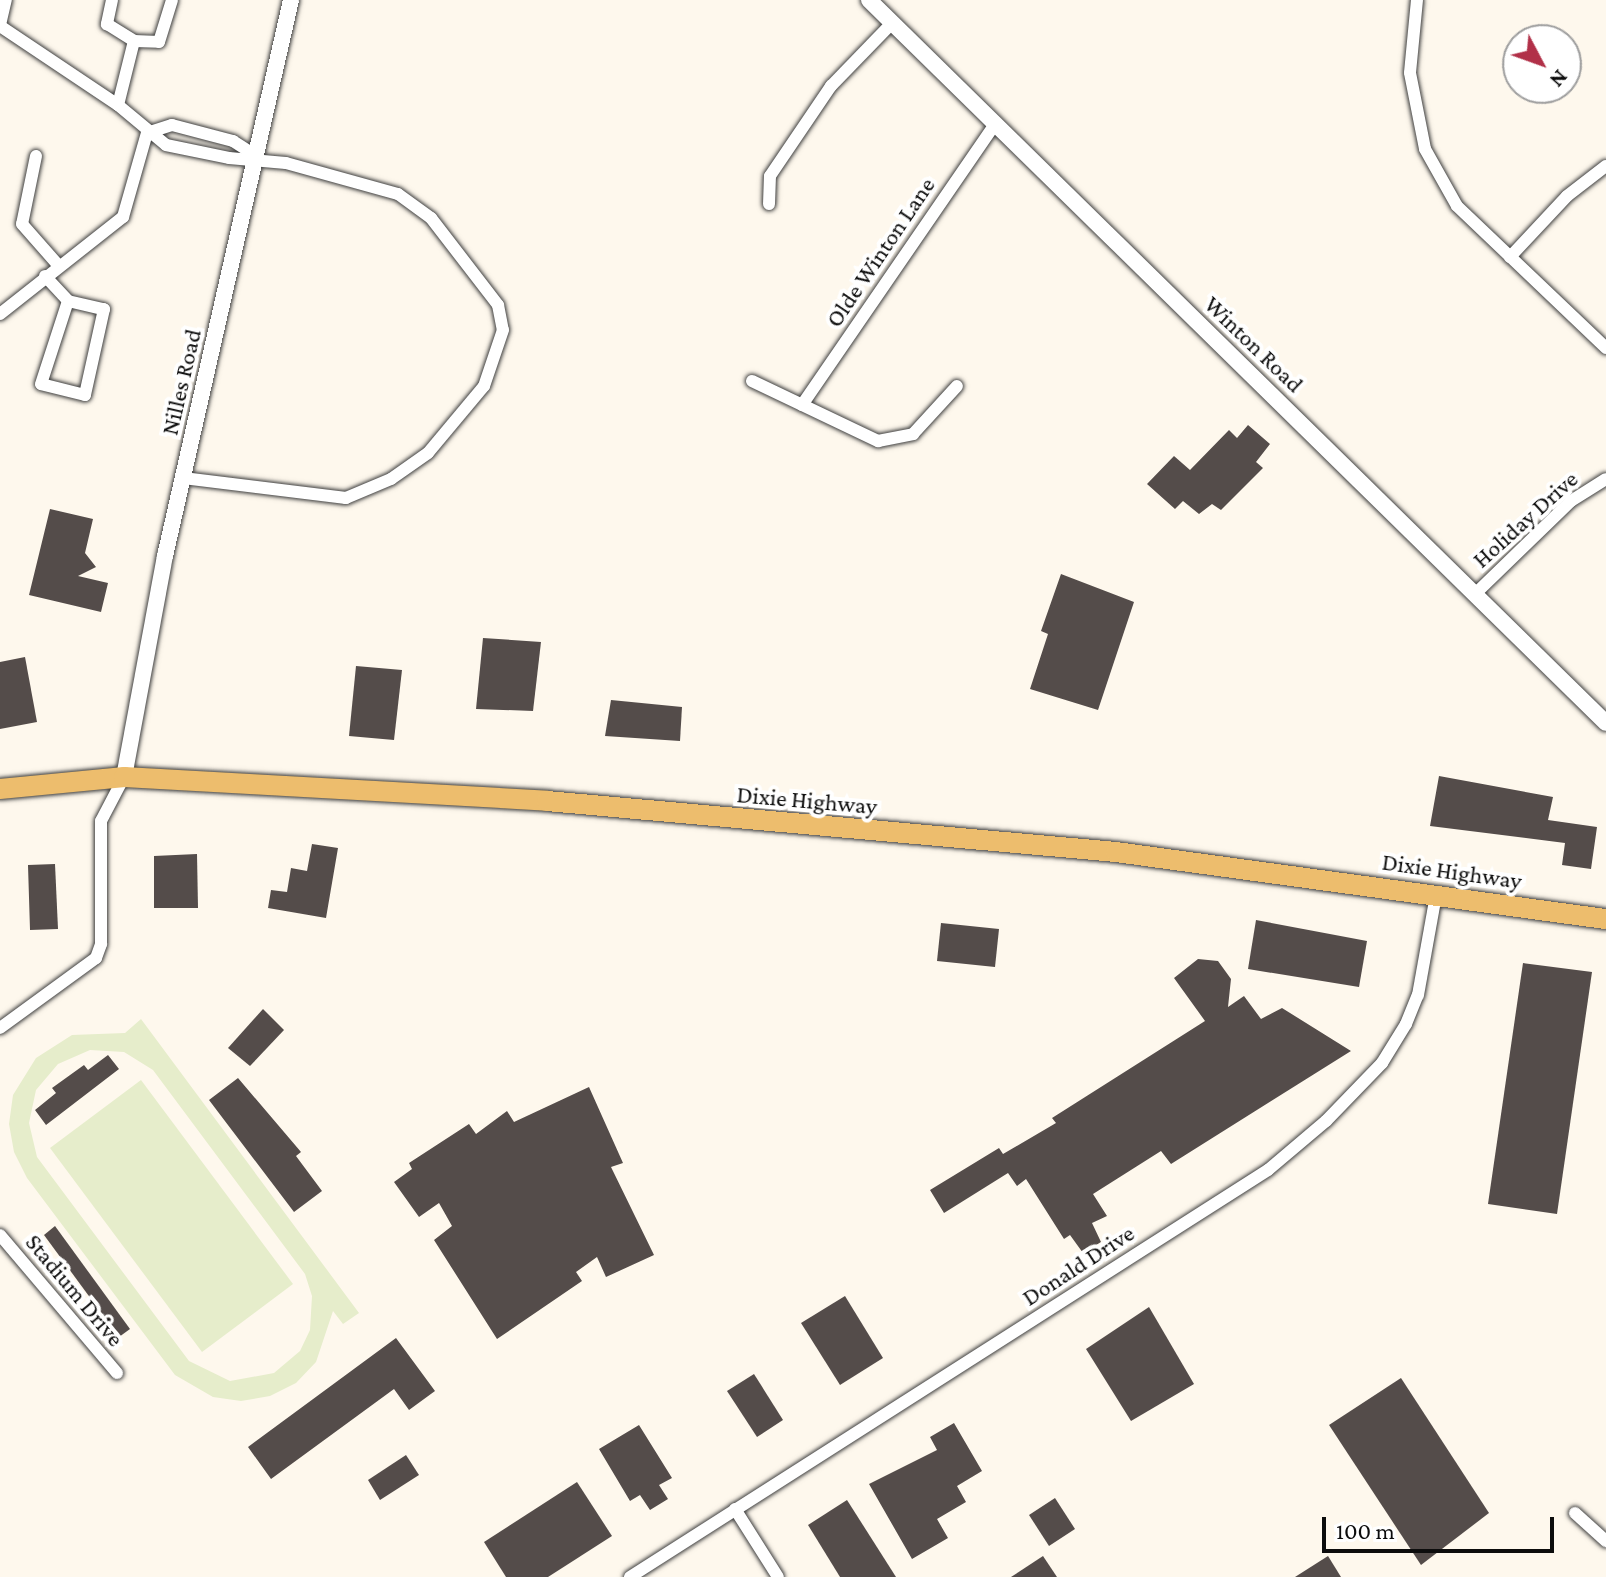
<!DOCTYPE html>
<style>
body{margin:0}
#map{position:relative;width:1606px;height:1577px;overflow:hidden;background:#fef8ed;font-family:"Crimson Pro",serif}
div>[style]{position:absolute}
.pitch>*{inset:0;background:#e6edcb}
.building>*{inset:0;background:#544c4a}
.roads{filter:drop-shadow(0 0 2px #3f3f3f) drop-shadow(0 0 2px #3f3f3f)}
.minor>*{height:12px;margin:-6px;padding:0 6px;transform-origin:6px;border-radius:6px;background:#fff}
.tertiary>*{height:16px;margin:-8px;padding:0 8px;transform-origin:8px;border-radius:8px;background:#fff}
.primary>*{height:20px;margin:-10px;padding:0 10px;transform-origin:10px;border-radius:10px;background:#edbd6d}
span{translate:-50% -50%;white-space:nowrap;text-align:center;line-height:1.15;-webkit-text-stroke:8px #fff;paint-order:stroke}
.street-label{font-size:24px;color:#0c0c0c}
.north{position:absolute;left:1502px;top:24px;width:80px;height:80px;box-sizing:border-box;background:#fff;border:2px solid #9e9e9e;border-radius:50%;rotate:131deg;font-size:22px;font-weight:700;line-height:32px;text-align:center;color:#0c0c0c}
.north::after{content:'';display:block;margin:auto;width:28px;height:36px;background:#b13048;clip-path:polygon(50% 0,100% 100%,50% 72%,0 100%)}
.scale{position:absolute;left:1322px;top:1517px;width:232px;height:36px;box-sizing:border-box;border:4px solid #0c0c0c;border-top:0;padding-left:10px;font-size:24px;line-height:28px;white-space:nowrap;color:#0c0c0c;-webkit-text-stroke:6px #fff;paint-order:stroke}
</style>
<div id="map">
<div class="pitch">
<i style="clip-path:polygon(evenodd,141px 1019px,359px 1313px,343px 1324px,333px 1311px,316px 1362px,296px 1383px,270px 1396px,241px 1401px,213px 1397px,175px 1375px,27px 1178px,14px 1152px,9px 1124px,13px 1095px,36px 1058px,72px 1035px,125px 1033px,141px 1019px,90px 1050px,124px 1052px,153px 1070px,305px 1274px,312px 1296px,310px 1330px,300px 1351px,274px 1373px,230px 1381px,189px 1361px,37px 1157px,29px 1123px,36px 1090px,58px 1064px,90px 1050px)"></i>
<i style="clip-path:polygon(141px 1080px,293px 1284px,202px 1352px,50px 1148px)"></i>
</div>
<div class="building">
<i style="clip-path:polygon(1248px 425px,1270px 444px,1256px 462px,1263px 468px,1221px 510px,1212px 504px,1199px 514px,1183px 501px,1175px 509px,1147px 484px,1174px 456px,1190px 470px,1229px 430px,1237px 438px)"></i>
<i style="clip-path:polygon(50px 509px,93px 519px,85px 553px,96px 567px,78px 576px,108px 583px,101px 612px,29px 595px)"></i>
<i style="clip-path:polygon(1061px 574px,1134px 602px,1098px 710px,1030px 689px,1048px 634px,1041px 631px)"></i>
<i style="clip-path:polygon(483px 638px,541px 642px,533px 711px,476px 709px)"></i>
<i style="clip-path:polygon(25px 657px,37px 722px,0 729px,0 662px)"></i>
<i style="clip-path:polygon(356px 666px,402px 670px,394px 740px,349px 736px)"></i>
<i style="clip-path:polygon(611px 700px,682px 707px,680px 741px,605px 736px)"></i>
<i style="clip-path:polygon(1439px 776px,1553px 797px,1548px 820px,1597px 827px,1591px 869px,1562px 865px,1565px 843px,1430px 826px)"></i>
<i style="clip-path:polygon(312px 844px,338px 848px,326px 918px,268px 908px,271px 890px,287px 892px,291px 868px,307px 871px)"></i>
<i style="clip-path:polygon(197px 854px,198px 908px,154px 908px,154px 856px)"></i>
<i style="clip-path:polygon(55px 864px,58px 929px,30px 930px,28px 865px)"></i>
<i style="clip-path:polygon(1256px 920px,1367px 941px,1359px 987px,1248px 969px)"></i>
<i style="clip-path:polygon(941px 923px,999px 929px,995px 967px,937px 961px)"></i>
<i style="clip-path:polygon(1198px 959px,1218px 961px,1231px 979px,1228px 1007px,1244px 996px,1261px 1019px,1282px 1008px,1351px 1051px,1171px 1164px,1161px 1151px,1093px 1194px,1107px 1216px,1092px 1223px,1101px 1242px,1083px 1253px,1070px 1235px,1064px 1239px,1026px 1179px,1017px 1186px,1008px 1173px,944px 1213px,930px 1190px,999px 1148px,1003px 1154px,1056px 1123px,1052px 1118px,1205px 1021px,1174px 978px)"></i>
<i style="clip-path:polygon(1523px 963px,1592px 972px,1557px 1214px,1488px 1204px)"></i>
<i style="clip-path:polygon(263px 1009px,284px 1030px,250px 1066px,228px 1048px)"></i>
<i style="clip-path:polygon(108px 1055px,119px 1069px,46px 1125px,35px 1110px,56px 1093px,52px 1088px,84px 1065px,88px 1070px)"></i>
<i style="clip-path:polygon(238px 1078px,301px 1152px,296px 1156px,322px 1191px,294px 1212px,209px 1100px)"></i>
<i style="clip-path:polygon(589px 1087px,623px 1163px,611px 1167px,654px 1255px,606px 1277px,597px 1257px,576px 1272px,582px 1281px,497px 1339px,434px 1240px,452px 1226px,439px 1203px,419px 1217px,394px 1182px,412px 1169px,409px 1163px,469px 1124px,476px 1134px,507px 1111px,514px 1122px)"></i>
<i style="clip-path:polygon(55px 1226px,130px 1329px,119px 1337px,44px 1235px)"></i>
<i style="clip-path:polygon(845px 1296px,883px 1358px,840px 1385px,801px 1323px)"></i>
<i style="clip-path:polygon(1149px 1307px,1194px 1384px,1131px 1421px,1086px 1349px)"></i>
<i style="clip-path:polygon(396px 1338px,435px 1391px,409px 1410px,394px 1389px,271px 1479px,248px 1447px)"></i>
<i style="clip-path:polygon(754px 1374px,783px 1420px,757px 1437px,727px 1391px)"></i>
<i style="clip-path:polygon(1401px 1378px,1489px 1513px,1421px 1565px,1329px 1425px)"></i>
<i style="clip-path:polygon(954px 1423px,982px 1471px,957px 1486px,966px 1502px,937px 1519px,948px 1538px,912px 1559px,869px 1484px,937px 1450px,930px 1437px)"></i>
<i style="clip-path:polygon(639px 1425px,672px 1478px,659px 1485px,668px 1499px,650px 1510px,640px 1495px,630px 1501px,599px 1449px)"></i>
<i style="clip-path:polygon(406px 1455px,419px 1475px,380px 1500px,368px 1480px)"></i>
<i style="clip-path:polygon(577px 1482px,612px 1536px,548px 1577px,506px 1577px,484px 1542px)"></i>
<i style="clip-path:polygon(1055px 1498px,1075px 1529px,1049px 1546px,1029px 1515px)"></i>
<i style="clip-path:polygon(847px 1500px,896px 1577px,840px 1577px,808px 1525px)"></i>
<i style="clip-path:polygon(1043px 1556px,1057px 1577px,1011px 1577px)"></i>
<i style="clip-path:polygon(1328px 1556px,1341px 1577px,1295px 1577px)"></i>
</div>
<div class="roads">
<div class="minor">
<i style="left:112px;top:0;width:25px;rotate:102deg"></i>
<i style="left:107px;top:24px;width:32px;rotate:32deg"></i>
<i style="left:134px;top:41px;width:25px;rotate:2deg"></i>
<i style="left:159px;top:42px;width:44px;rotate:-72.8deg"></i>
<i style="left:1417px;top:0;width:73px;rotate:95.5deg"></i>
<i style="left:1410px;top:73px;width:77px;rotate:78.8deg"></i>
<i style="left:1425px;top:149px;width:65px;rotate:60.7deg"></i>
<i style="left:1457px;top:206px;width:206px;rotate:43.6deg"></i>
<i style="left:0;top:25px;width:26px;rotate:-77deg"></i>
<i style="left:0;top:26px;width:142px;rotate:33.8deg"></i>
<i style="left:118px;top:105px;width:62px;rotate:39.8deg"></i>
<i style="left:166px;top:145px;width:64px;rotate:11.7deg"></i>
<i style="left:229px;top:158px;width:57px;rotate:5deg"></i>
<i style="left:286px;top:163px;width:116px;rotate:15.5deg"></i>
<i style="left:398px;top:194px;width:41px;rotate:36deg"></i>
<i style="left:431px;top:218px;width:110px;rotate:52.4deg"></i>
<i style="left:498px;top:305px;width:25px;rotate:79deg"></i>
<i style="left:503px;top:330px;width:59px;rotate:108.7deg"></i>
<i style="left:484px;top:386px;width:87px;rotate:129.9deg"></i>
<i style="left:428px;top:453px;width:45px;rotate:144.9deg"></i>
<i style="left:391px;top:479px;width:49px;rotate:157.1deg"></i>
<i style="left:346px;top:498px;width:164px;rotate:-173deg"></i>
<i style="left:118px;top:105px;width:66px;rotate:-76deg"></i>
<i style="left:147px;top:133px;width:26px;rotate:-18deg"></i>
<i style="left:172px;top:125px;width:63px;rotate:14.7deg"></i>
<i style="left:233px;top:141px;width:30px;rotate:33deg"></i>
<i style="left:36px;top:156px;width:69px;rotate:101.6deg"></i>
<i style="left:22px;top:224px;width:55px;rotate:48.7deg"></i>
<i style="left:769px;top:204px;width:28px;rotate:-88deg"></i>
<i style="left:770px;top:176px;width:109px;rotate:-55.9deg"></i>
<i style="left:831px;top:86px;width:88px;rotate:-45.9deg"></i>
<i style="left:1510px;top:257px;width:83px;rotate:-46.9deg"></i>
<i style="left:1567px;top:196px;width:49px;rotate:-37.6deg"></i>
<i style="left:45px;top:276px;width:34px;rotate:47deg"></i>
<i style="left:68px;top:301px;width:37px;rotate:13deg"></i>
<i style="left:104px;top:309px;width:88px;rotate:102.5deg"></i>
<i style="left:85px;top:395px;width:45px;rotate:-166deg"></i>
<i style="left:41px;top:384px;width:87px;rotate:-72deg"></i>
<i style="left:0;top:314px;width:157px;rotate:-38.3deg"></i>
<i style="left:123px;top:217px;width:87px;rotate:-74.1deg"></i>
<i style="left:752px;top:381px;width:140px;rotate:25.5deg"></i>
<i style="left:878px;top:441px;width:36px;rotate:-11deg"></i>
<i style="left:913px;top:434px;width:65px;rotate:-47.5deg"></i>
<i style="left:802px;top:405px;width:341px;rotate:-55.5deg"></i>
<i style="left:1475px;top:594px;width:134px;rotate:-44.1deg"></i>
<i style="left:1571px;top:501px;width:41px;rotate:-32.2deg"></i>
<i style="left:0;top:1028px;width:119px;rotate:-36.1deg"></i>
<i style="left:96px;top:958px;width:15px;rotate:-70deg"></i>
<i style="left:101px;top:944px;width:123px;rotate:-90deg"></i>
<i style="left:101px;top:821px;width:50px;rotate:-62.4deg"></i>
<i style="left:0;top:1235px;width:181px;rotate:49.7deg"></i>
<i style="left:735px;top:1509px;width:80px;rotate:57.7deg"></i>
<i style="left:1575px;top:1513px;width:42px;rotate:42.1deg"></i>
<i style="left:630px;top:1577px;width:757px;rotate:-32.54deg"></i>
<i style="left:1268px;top:1170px;width:76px;rotate:-40.2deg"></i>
<i style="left:1326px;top:1121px;width:81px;rotate:-46deg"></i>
<i style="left:1382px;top:1063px;width:46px;rotate:-58.4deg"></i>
<i style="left:1406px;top:1024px;width:31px;rotate:-68deg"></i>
<i style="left:1418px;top:995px;width:102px;rotate:-79.8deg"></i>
</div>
<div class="tertiary">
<i style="left:869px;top:0;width:1032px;rotate:44.45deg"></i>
<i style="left:124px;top:777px;width:225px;rotate:-79.5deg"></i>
<i style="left:165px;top:556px;width:570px;rotate:-77.23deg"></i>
</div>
<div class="primary">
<i style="left:0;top:789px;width:125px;rotate:-5.5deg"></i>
<i style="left:124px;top:777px;width:424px;rotate:3.2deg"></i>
<i style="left:547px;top:801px;width:571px;rotate:5.12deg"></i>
<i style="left:1116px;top:852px;width:495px;rotate:7.8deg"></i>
</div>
</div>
<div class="street-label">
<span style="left:880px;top:252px;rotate:-56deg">Olde Winton Lane</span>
<span style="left:1254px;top:344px;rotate:44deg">Winton Road</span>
<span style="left:181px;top:382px;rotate:-77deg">Nilles Road</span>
<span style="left:1525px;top:519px;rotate:-42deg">Holiday Drive</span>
<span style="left:807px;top:800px;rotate:5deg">Dixie Highway</span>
<span style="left:1452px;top:871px;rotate:8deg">Dixie Highway</span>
<span style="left:1078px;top:1265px;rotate:-33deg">Donald Drive</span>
<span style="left:75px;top:1290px;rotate:50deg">Stadium Drive</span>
</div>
<div class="north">N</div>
<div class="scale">100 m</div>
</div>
